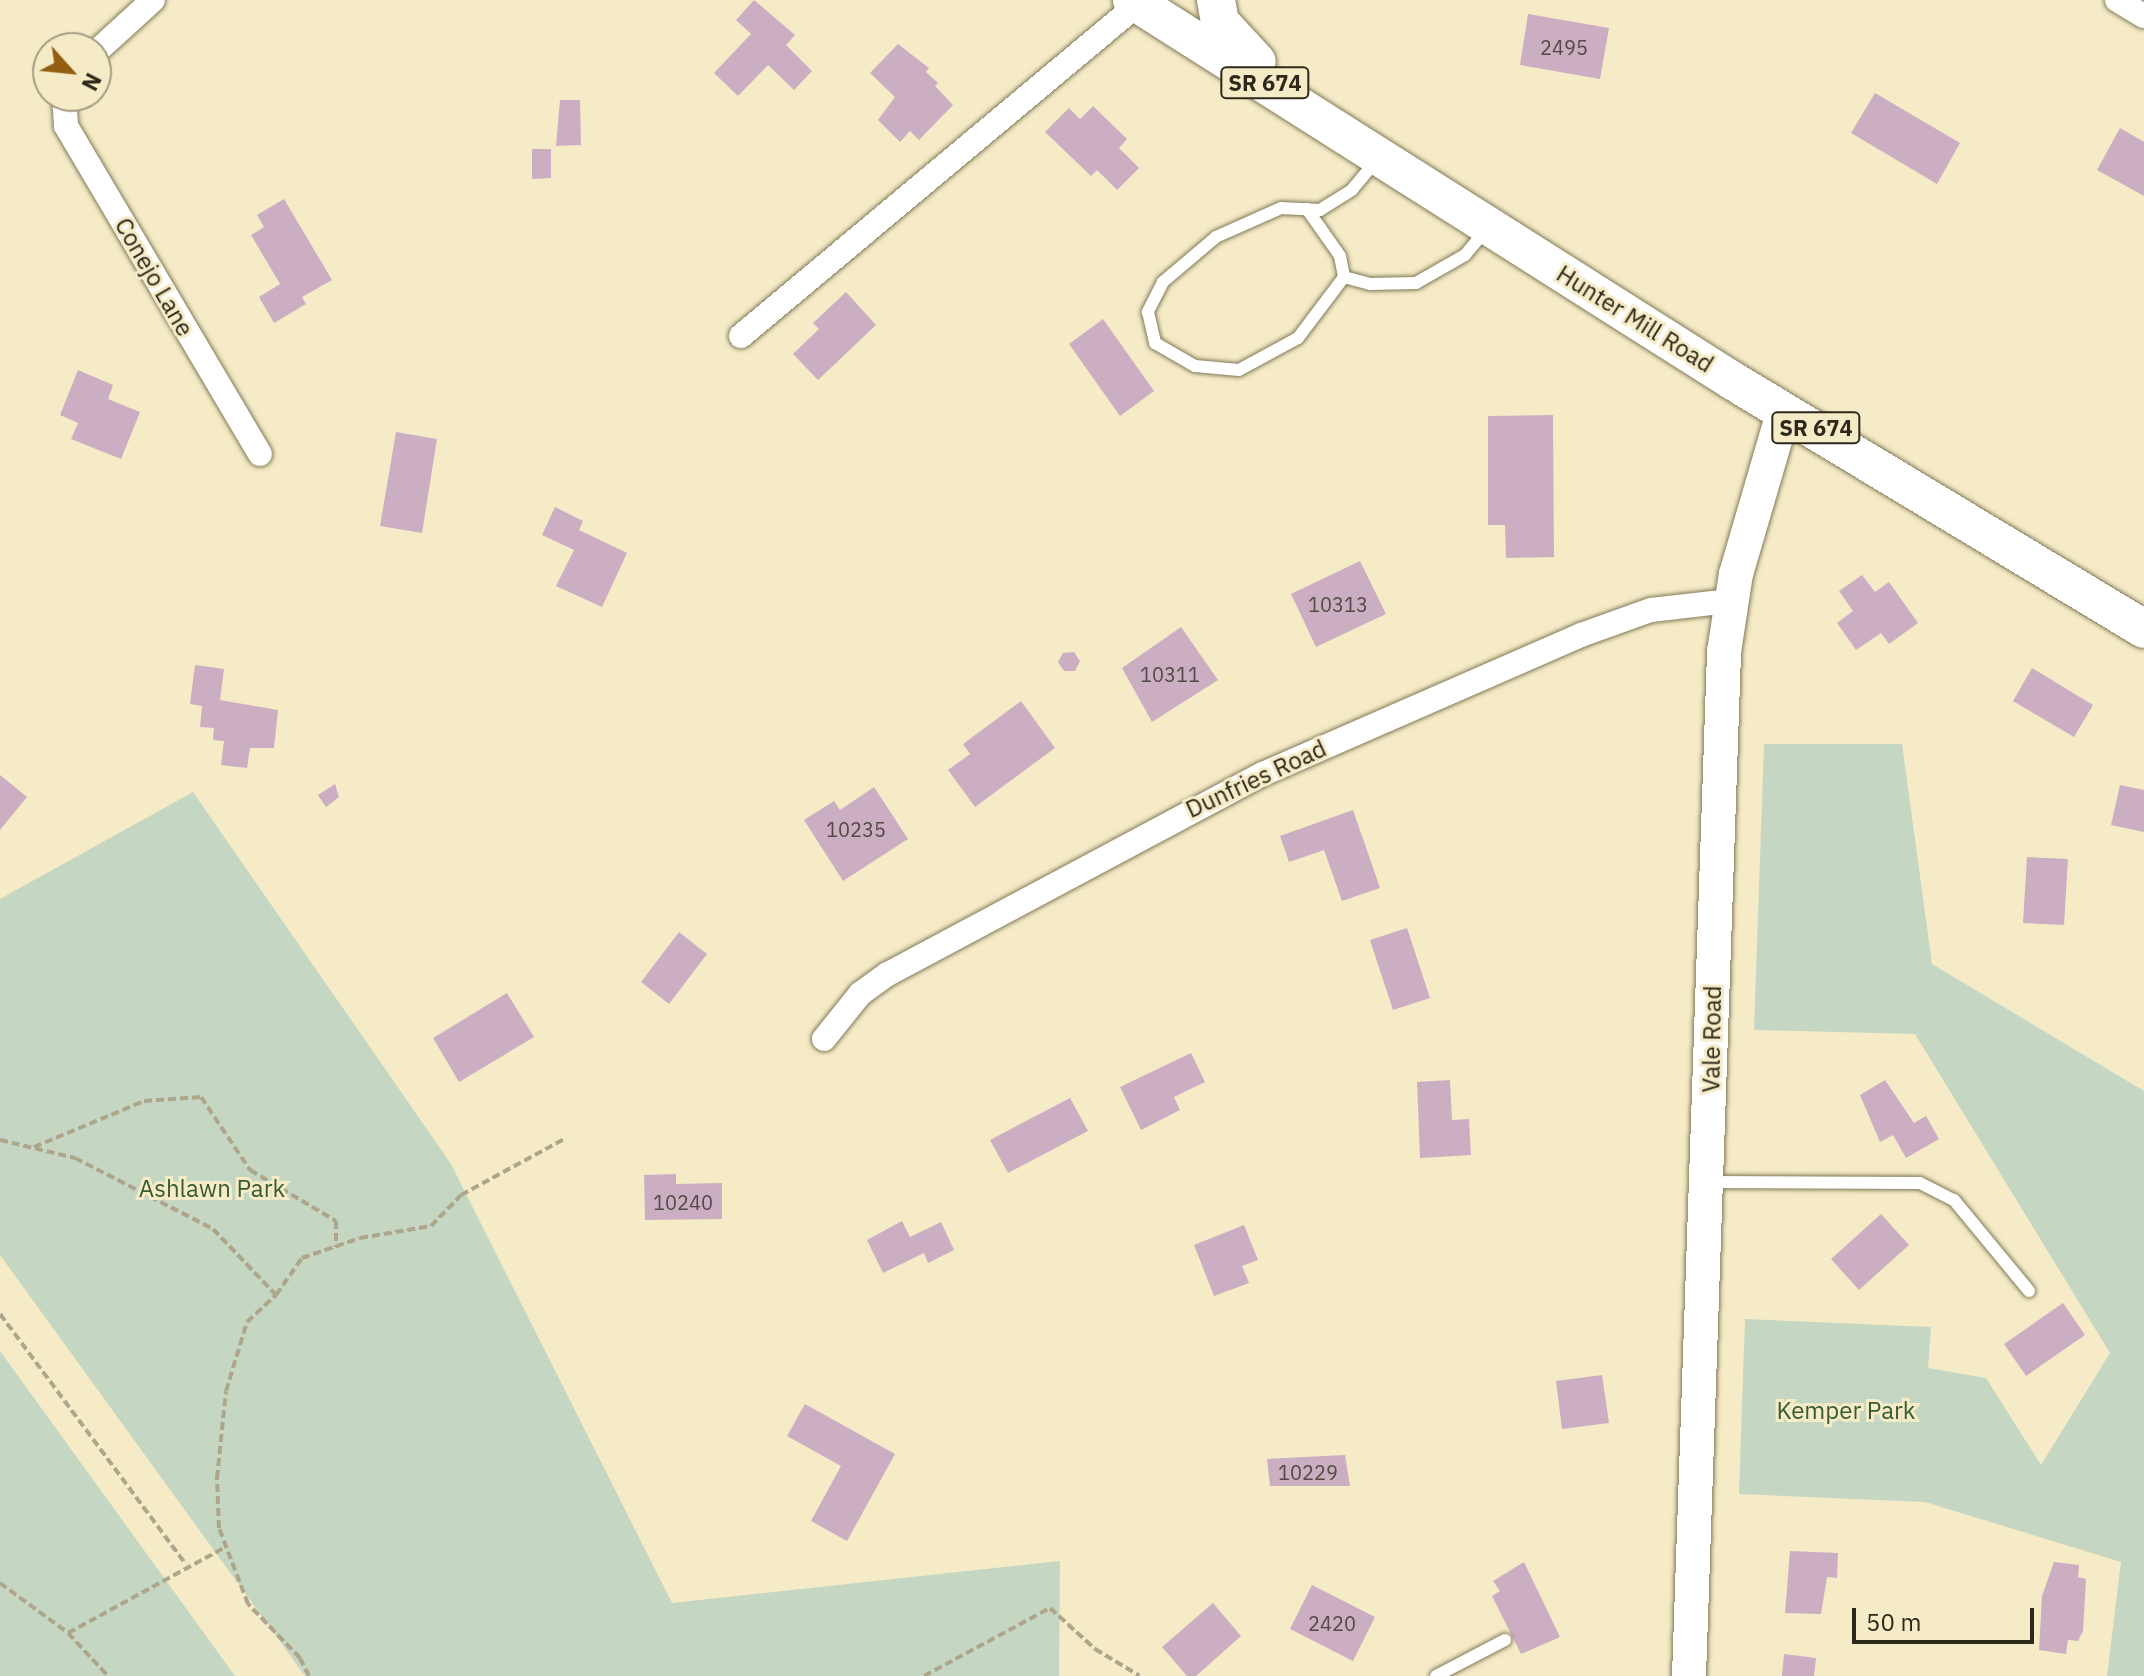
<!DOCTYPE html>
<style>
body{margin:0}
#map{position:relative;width:2144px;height:1676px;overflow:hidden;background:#f5ebc7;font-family:"IBM Plex Sans",sans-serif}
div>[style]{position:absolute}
.green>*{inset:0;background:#c5d6c3}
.building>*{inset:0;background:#ccaec3}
.path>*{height:4px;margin-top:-2px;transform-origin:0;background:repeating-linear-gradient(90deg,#aea68a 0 8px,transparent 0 12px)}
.roads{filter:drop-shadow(0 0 2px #827957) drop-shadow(0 0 2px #827957)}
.service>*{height:12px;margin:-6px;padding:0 6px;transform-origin:6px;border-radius:6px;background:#fff}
.minor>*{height:24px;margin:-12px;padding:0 12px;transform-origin:12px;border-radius:12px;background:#fff}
.secondary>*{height:34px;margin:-17px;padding:0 17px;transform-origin:17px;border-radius:17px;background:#fff}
.primary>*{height:38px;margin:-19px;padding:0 19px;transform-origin:19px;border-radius:19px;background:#fff}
span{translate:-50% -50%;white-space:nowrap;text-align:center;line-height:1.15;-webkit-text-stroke:6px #f5ebc7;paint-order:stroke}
.number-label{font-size:20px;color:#544a44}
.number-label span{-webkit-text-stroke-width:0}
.shield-label span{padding:2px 6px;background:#f5ebc7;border:2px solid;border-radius:6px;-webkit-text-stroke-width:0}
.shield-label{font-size:22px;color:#2c281a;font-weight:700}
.street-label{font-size:24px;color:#2c281a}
.park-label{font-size:24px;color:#375c35}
.north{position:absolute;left:32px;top:32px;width:80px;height:80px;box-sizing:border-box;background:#f5ebc7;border:2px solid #a59d82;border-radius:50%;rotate:117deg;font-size:22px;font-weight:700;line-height:32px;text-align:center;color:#2c281a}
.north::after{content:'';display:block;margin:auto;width:28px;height:36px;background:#935e14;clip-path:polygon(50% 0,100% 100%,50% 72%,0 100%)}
.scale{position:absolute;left:1852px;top:1608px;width:182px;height:36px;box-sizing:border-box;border:4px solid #2c281a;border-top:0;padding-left:10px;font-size:24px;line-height:28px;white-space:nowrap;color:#2c281a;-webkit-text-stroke:6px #f5ebc7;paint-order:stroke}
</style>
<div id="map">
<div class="green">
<i style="clip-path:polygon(1764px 744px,1902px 744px,1932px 964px,2144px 1091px,2144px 1676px,2107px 1676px,2121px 1562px,1925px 1502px,1739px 1494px,1745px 1319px,1931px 1327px,1928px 1368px,1986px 1378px,2041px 1465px,2110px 1353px,1915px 1034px,1754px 1030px)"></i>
<i style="clip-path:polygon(193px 792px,451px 1164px,672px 1603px,1060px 1561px,1059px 1676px,305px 1676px,0 1255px,0 899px)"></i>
<i style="clip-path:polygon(0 1351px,235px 1676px,0 1676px)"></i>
</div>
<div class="building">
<i style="clip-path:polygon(754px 0,795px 35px,786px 45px,812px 71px,794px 90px,768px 65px,738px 96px,714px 73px,751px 34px,736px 20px)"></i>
<i style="clip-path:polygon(1528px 14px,1609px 28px,1600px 79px,1520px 65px)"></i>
<i style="clip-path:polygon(898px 44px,929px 68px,926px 72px,938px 83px,935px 86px,953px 105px,919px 140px,910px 131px,900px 142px,878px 120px,895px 97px,870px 73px)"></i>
<i style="clip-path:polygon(1875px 93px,1960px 143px,1937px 184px,1851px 133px)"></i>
<i style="clip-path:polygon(560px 100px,580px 100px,581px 145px,556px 146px)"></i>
<i style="clip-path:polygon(1093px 106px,1127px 139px,1119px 148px,1139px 168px,1117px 190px,1097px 170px,1091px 176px,1045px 132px,1069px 108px,1080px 119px)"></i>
<i style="clip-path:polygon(2120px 128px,2144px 142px,2144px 196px,2097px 170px)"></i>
<i style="clip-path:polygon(532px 149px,551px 149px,551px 178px,532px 179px)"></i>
<i style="clip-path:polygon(284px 199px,332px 280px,302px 297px,306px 304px,274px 323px,259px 297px,280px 284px,251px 235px,264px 227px,257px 215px)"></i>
<i style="clip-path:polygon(846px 292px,876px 325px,818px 380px,793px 354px,819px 329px,813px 323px)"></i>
<i style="clip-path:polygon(1103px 319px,1154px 391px,1120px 416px,1069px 344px)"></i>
<i style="clip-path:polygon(78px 370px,113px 385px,108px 399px,140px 412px,121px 459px,71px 439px,78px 423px,60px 415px)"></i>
<i style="clip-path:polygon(1553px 415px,1554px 557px,1506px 558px,1505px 525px,1488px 525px,1488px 416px)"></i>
<i style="clip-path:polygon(396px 432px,437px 439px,422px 533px,380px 526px)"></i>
<i style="clip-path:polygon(555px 507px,583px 521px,579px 530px,627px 553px,602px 607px,556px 586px,574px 550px,542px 535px)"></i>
<i style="clip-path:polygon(1360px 561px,1386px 614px,1316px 647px,1291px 594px)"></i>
<i style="clip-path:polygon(1862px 575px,1875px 592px,1889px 582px,1918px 623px,1889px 644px,1881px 633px,1856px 650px,1837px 623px,1853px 611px,1839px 591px)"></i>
<i style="clip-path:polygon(1181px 627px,1218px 680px,1152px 722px,1122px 668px)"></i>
<i style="clip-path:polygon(1074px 652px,1080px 661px,1075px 671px,1064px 671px,1058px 662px,1063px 653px)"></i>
<i style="clip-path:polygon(195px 665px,224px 669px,220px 700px,278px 710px,274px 748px,250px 748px,247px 768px,221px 765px,224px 741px,213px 740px,214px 728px,200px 727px,202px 706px,190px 704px)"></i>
<i style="clip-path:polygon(2032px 668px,2093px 705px,2074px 737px,2013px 701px)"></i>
<i style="clip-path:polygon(1021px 701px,1055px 748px,975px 807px,948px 770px,970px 754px,963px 744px)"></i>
<i style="clip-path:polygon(0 775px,27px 797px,0 830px)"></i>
<i style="clip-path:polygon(335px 784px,339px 797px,326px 807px,318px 795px)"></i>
<i style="clip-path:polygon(2120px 785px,2144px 790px,2144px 832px,2111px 825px)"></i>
<i style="clip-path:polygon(874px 787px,908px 839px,843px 881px,804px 820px,834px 801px,840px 810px)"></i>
<i style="clip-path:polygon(1353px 810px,1380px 888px,1342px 901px,1324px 850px,1289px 862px,1280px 836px)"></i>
<i style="clip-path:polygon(2027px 857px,2068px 859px,2064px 925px,2023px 923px)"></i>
<i style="clip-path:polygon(1407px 928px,1430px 998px,1393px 1010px,1370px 940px)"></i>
<i style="clip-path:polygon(679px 932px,707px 954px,669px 1004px,641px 982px)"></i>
<i style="clip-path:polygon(507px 993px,534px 1037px,459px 1082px,433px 1038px)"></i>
<i style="clip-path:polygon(1191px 1053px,1205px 1082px,1174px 1097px,1180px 1110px,1141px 1130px,1120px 1087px)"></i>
<i style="clip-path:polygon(1450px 1080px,1452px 1120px,1469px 1119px,1471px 1155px,1420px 1158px,1417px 1082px)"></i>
<i style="clip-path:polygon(1885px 1080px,1914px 1123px,1926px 1116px,1939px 1139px,1906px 1158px,1893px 1135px,1880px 1142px,1860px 1095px)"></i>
<i style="clip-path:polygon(1070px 1098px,1088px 1131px,1008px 1173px,990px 1140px)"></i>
<i style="clip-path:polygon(676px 1174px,676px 1184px,722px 1183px,722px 1219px,645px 1220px,644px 1175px)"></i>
<i style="clip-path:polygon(1881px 1214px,1909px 1245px,1859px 1290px,1831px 1259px)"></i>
<i style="clip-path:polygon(902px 1221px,910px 1237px,941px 1222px,954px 1250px,928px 1263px,924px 1253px,883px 1273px,867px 1240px)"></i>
<i style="clip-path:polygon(1244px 1225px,1258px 1260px,1242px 1266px,1249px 1283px,1214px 1296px,1194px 1245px)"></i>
<i style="clip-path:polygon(2063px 1303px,2085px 1335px,2026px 1376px,2004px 1344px)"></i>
<i style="clip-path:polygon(1602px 1375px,1609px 1423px,1562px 1429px,1556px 1381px)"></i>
<i style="clip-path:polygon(805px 1404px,895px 1454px,847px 1541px,811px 1521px,841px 1466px,787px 1436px)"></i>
<i style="clip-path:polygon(1345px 1455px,1350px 1486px,1270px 1486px,1267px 1459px)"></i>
<i style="clip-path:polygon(1790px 1551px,1838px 1553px,1837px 1578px,1827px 1577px,1821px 1614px,1785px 1613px)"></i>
<i style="clip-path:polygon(1524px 1562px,1560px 1637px,1521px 1654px,1492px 1596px,1500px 1591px,1493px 1581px)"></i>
<i style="clip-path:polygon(2054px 1562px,2079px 1565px,2078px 1577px,2086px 1579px,2083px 1631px,2078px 1641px,2068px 1640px,2066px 1654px,2039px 1650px,2042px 1596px)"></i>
<i style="clip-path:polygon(1312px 1585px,1375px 1617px,1353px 1661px,1290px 1629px)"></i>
<i style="clip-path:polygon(1213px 1603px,1241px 1636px,1196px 1676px,1187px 1676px,1162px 1647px)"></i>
<i style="clip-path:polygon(1784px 1654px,1816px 1658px,1814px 1676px,1782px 1676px)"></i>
</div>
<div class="path">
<i style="left:0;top:1140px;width:77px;rotate:13.5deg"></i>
<i style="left:75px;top:1158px;width:155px;rotate:27.2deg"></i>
<i style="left:213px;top:1229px;width:91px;rotate:46.3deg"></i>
<i style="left:34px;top:1147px;width:119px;rotate:-22.7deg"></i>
<i style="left:144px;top:1101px;width:57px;rotate:-4deg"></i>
<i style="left:201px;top:1097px;width:88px;rotate:56.1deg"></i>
<i style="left:250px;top:1170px;width:100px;rotate:30.7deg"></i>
<i style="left:336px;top:1221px;width:26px;rotate:90deg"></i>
<i style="left:0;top:1314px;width:312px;rotate:53.4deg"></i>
<i style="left:0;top:1583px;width:84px;rotate:36.3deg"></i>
<i style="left:68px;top:1633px;width:59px;rotate:47.1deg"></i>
<i style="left:68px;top:1633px;width:180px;rotate:-28.6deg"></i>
<i style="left:309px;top:1676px;width:20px;rotate:-117deg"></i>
<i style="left:300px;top:1658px;width:75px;rotate:-133.9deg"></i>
<i style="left:248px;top:1604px;width:81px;rotate:-110.9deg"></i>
<i style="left:219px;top:1528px;width:50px;rotate:-92.3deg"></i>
<i style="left:217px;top:1478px;width:87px;rotate:-84.1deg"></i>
<i style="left:226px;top:1391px;width:72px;rotate:-73.1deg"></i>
<i style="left:247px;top:1322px;width:40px;rotate:-43deg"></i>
<i style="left:276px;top:1295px;width:45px;rotate:-54.9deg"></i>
<i style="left:302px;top:1258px;width:61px;rotate:-19deg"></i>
<i style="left:360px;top:1238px;width:72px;rotate:-9.6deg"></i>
<i style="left:431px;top:1226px;width:43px;rotate:-45.9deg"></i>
<i style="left:461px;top:1195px;width:119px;rotate:-28.5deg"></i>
<i style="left:924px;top:1676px;width:143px;rotate:-28.4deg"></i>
<i style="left:1050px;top:1608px;width:61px;rotate:42.3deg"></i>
<i style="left:1095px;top:1649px;width:52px;rotate:31deg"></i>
</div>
<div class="roads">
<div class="service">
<i style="left:1376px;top:161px;width:38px;rotate:130deg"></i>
<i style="left:1352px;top:190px;width:38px;rotate:148deg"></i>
<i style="left:1320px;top:210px;width:39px;rotate:-177deg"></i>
<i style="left:1281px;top:208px;width:71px;rotate:156deg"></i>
<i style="left:1216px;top:237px;width:70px;rotate:139.7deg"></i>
<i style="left:1163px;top:282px;width:34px;rotate:117deg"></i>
<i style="left:1148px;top:312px;width:32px;rotate:77deg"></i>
<i style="left:1155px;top:343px;width:46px;rotate:29.9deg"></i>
<i style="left:1195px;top:366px;width:44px;rotate:5.2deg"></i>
<i style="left:1239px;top:370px;width:67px;rotate:-28.5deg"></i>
<i style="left:1298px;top:338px;width:76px;rotate:-53deg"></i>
<i style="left:1344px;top:277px;width:27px;rotate:15deg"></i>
<i style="left:1370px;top:284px;width:46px;rotate:-1.2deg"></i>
<i style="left:1416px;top:283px;width:56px;rotate:-29.7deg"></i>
<i style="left:1465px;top:255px;width:34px;rotate:-50deg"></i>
<i style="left:1307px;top:209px;width:57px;rotate:54.9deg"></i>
<i style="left:1340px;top:256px;width:21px;rotate:79deg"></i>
<i style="left:1709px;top:1182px;width:211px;rotate:0.3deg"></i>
<i style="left:1920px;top:1183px;width:38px;rotate:27deg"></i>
<i style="left:1954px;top:1200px;width:118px;rotate:50.5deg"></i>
<i style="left:1436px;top:1676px;width:78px;rotate:-27.6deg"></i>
</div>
<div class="minor">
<i style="left:2117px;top:0;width:31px;rotate:31deg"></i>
<i style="left:96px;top:52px;width:77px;rotate:-42.4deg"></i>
<i style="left:64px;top:96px;width:30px;rotate:86deg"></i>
<i style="left:66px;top:126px;width:381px;rotate:59.4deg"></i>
<i style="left:741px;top:336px;width:518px;rotate:-39.9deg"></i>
<i style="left:824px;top:1039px;width:58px;rotate:-51.3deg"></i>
<i style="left:860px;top:994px;width:34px;rotate:-36deg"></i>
<i style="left:888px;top:974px;width:425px;rotate:-28.1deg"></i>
<i style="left:1263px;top:774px;width:347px;rotate:-23.6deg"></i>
<i style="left:1581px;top:635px;width:74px;rotate:-19.7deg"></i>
<i style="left:1651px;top:610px;width:80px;rotate:-6.5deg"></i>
</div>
<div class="secondary">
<i style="left:1689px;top:1676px;width:1025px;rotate:-88.04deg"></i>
<i style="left:1724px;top:652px;width:79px;rotate:-81.3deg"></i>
<i style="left:1736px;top:574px;width:171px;rotate:-73.7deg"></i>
</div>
<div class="primary">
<i style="left:1132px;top:0;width:712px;rotate:32.37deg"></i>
<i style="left:1733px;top:381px;width:480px;rotate:31.1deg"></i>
<i style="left:1216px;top:0;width:22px;rotate:80deg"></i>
<i style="left:1220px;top:22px;width:54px;rotate:47.2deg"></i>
</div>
</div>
<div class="number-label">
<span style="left:1564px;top:47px">2495</span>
<span style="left:1338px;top:604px">10313</span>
<span style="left:1170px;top:674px">10311</span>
<span style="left:856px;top:829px">10235</span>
<span style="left:683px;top:1202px">10240</span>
<span style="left:1308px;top:1472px">10229</span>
<span style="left:1332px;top:1623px">2420</span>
</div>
<div class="shield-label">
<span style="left:1265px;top:83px">SR 674</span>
<span style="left:1816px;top:428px">SR 674</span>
</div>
<div class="street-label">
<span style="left:154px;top:277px;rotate:60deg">Conejo Lane</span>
<span style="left:1635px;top:319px;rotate:32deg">Hunter Mill Road</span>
<span style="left:1256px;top:779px;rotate:-25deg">Dunfries Road</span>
<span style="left:1712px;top:1039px;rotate:-89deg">Vale Road</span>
</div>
<div class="park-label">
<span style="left:212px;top:1189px">Ashlawn Park</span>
<span style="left:1846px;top:1411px">Kemper Park</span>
</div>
<div class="north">N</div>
<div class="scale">50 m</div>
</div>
